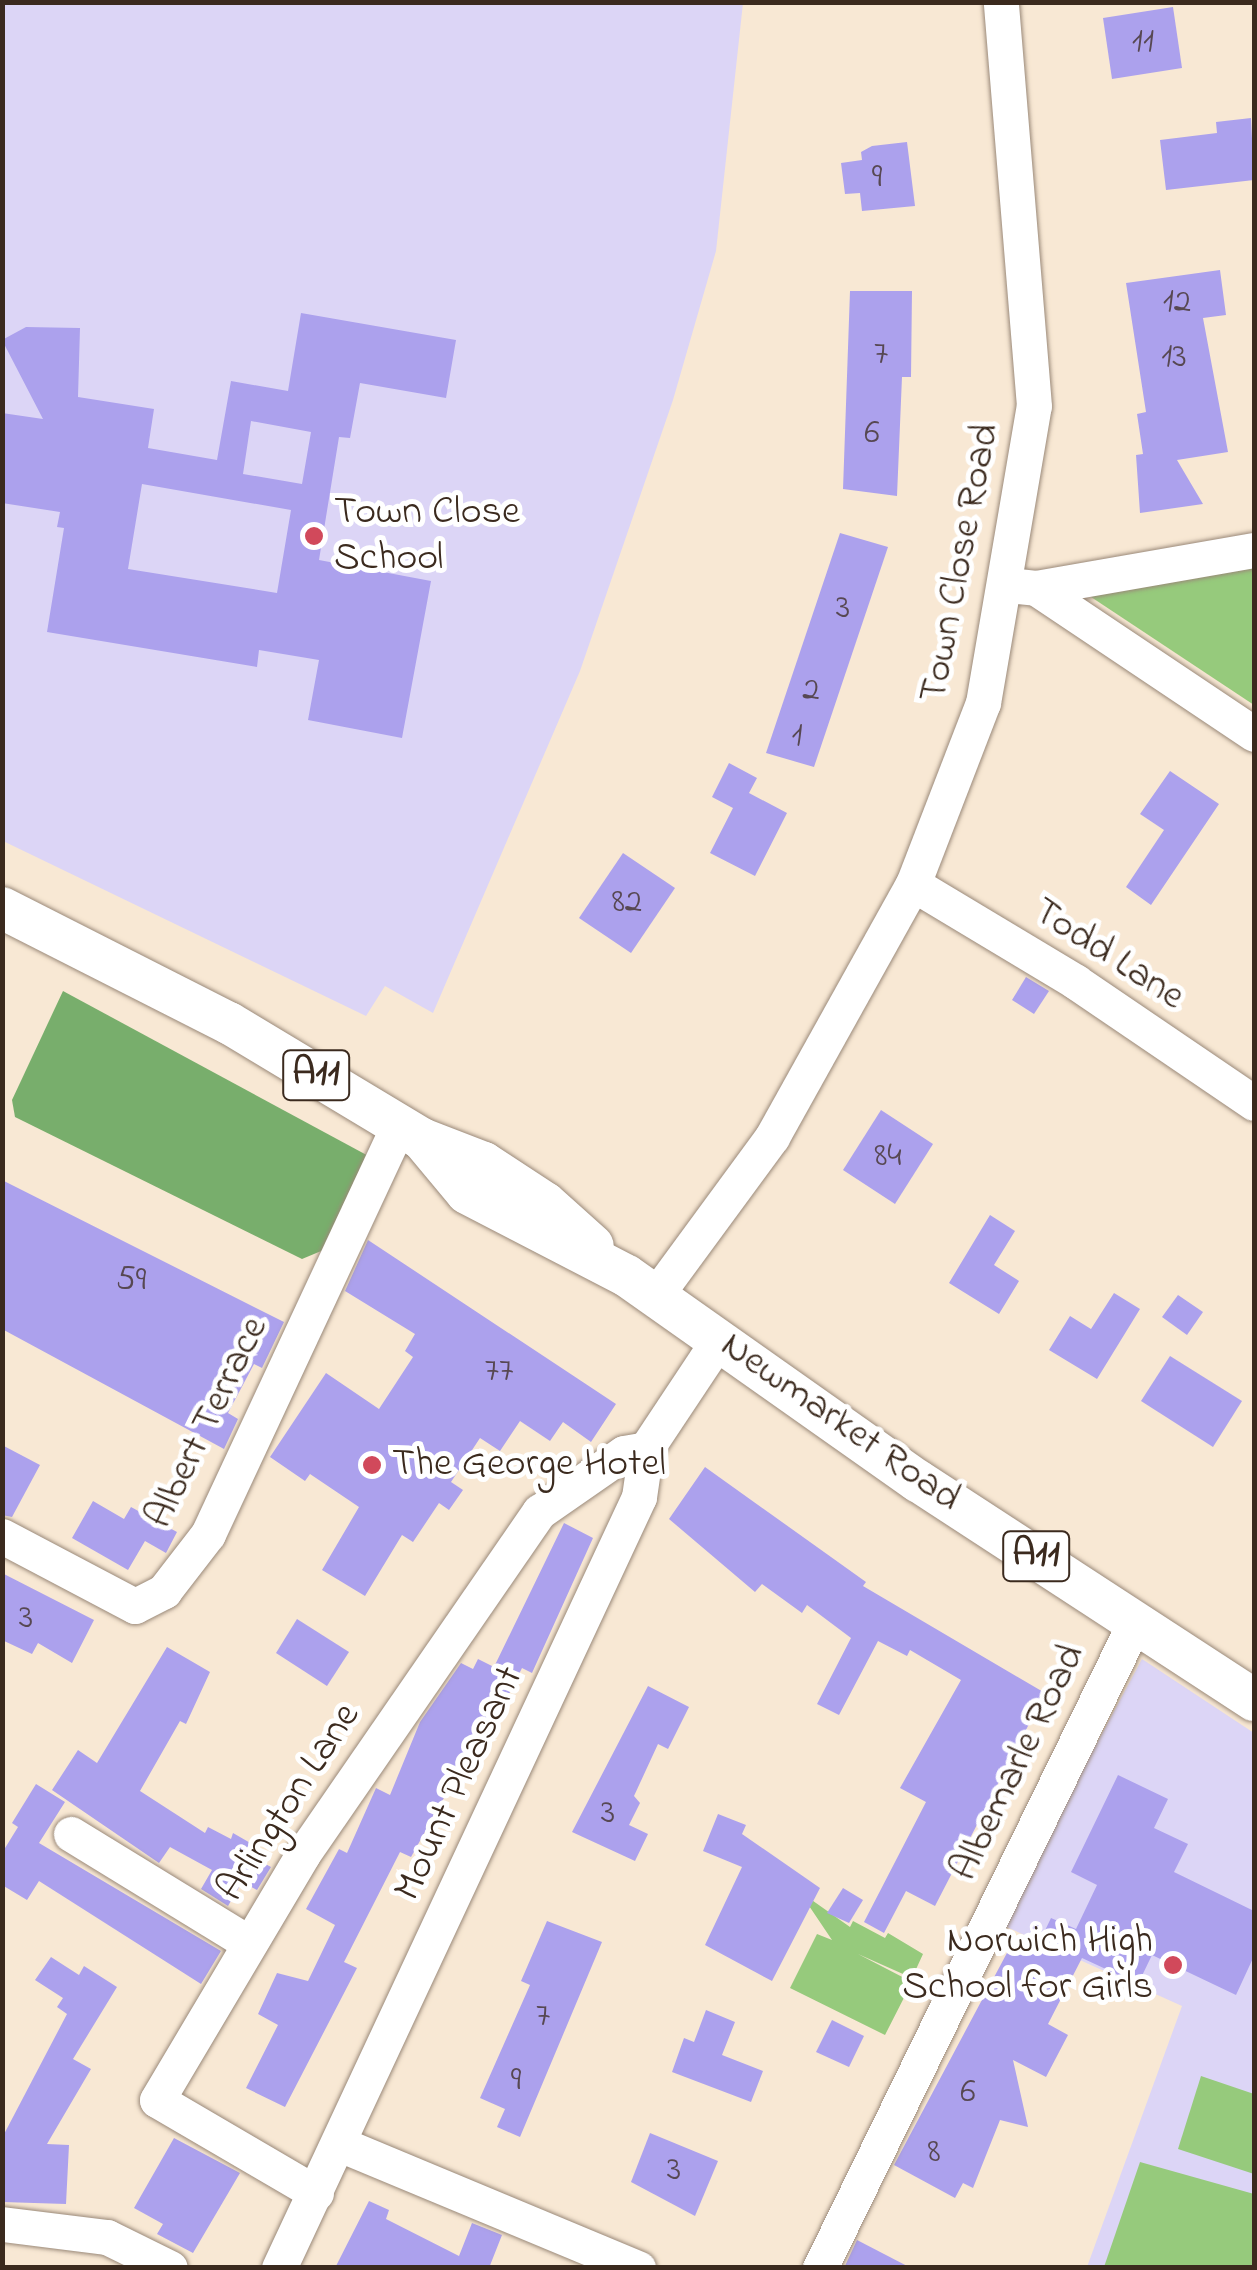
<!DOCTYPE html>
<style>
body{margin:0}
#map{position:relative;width:1257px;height:2270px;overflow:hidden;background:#f8e8d4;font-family:"Indie Flower",sans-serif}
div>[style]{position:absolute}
.built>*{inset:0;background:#dcd5f6}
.green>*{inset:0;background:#96ca7c}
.forest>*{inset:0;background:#78ae6c}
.building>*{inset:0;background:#aca1ed}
.roads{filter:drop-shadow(0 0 2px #9a8979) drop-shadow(0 0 2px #9a8979)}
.minor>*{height:35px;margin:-17.5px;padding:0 17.5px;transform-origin:17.5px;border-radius:17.5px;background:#fff}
.major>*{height:42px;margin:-21px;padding:0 21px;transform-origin:21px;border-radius:21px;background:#fff}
.dots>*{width:28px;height:28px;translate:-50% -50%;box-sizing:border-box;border:5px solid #fff;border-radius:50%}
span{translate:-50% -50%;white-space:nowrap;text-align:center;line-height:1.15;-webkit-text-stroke:10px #fff;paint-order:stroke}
.number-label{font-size:35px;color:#574852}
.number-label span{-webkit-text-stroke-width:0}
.shield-label span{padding:2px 8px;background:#fff;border:2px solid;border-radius:8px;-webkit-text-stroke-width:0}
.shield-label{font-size:38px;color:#3b2a1e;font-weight:700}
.poi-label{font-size:40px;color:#3b2a1e}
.left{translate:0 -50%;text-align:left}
.right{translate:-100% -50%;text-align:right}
.street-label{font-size:40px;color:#3b2a1e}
.frame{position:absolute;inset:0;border:5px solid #3b2a1e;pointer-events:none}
</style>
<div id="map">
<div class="built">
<i style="clip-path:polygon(2px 3px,743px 3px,716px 251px,673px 400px,580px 671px,433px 1013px,385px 986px,366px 1016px,3px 841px)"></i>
<i style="clip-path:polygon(1142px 1659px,1254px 1733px,1254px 2267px,1087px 2267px,1182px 2006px,1000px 1924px)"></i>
</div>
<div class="green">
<i style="clip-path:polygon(1254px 563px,1254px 705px,1088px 595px)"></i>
<i style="clip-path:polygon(799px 1891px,850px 1927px,853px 1921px,885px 1938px,888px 1933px,923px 1954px,912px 1978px,858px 1954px,912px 1982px,885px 2035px,790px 1988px,817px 1934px,832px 1940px)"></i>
<i style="clip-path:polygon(1201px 2076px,1254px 2094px,1254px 2174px,1178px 2149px)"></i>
<i style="clip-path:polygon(1140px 2162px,1254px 2194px,1254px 2267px,1104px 2267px)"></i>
</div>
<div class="forest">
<i style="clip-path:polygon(63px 991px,374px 1159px,326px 1249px,302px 1259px,15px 1117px,12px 1100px)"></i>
</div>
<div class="building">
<i style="clip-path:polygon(1173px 7px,1182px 68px,1112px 79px,1103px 18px)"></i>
<i style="clip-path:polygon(1251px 118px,1254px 180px,1166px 190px,1160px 140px,1217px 133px,1216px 122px)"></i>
<i style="clip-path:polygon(907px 142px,915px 206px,862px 211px,860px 193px,845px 194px,841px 163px,862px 160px,861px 152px,872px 146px)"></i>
<i style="clip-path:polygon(1220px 270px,1226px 315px,1203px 318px,1228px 452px,1177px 460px,1203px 504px,1140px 513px,1136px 455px,1143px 454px,1137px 414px,1146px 412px,1126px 283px)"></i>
<i style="clip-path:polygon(850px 291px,912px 291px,911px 377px,902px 377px,897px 496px,843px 489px)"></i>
<i style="clip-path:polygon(evenodd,301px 313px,456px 340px,446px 398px,360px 383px,350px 438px,339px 437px,319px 560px,431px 581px,402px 738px,308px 720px,319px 660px,259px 650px,257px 667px,47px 632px,64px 528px,57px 527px,60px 512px,2px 503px,2px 413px,43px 419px,2px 340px,26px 327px,80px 328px,78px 397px,154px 409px,148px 448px,217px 460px,231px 381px,288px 391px,301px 313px,251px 421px,311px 432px,302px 484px,243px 474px,251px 421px,301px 313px,142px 484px,291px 510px,277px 593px,128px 569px,142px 484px)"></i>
<i style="clip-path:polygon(840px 533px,888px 547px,814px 767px,766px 753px)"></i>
<i style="clip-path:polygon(729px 763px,757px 778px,749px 793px,787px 813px,755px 876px,710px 853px,733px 808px,712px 797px)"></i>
<i style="clip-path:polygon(1170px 771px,1219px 804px,1151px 905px,1126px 887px,1164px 830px,1140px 814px)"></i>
<i style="clip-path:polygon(623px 853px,675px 888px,631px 953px,579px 918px)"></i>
<i style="clip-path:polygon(1026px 977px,1049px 991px,1034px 1014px,1012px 1000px)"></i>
<i style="clip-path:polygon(881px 1110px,933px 1144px,895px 1204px,843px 1170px)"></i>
<i style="clip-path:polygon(2px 1180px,284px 1322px,262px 1368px,254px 1364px,228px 1413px,238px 1419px,224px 1449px,2px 1329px)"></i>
<i style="clip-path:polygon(990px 1215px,1015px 1231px,994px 1265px,1019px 1281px,999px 1314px,949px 1283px)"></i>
<i style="clip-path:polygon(368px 1240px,616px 1404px,591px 1442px,563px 1422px,550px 1441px,520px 1421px,500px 1451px,480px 1438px,451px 1482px,463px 1490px,449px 1510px,439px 1503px,413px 1542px,402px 1535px,365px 1596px,322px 1570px,359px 1507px,310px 1474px,305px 1481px,270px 1457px,326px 1373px,379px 1409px,413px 1357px,405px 1351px,415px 1334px,345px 1291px)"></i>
<i style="clip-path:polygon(1114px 1293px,1140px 1309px,1097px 1379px,1049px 1350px,1070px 1316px,1091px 1329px)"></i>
<i style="clip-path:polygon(1178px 1295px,1203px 1312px,1187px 1335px,1162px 1317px)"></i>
<i style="clip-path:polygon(1170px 1356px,1242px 1401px,1213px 1447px,1141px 1401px)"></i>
<i style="clip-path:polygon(2px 1445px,40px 1465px,12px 1517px,2px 1515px)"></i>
<i style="clip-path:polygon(705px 1467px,866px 1582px,863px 1586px,1045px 1693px,935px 1906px,906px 1891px,884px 1933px,864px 1922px,926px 1802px,900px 1788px,961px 1680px,910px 1650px,907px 1656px,878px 1641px,839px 1715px,817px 1704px,851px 1638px,807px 1605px,802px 1613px,762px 1584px,755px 1592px,669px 1519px)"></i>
<i style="clip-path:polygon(93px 1501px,124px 1519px,131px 1507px,177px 1532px,166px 1553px,145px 1541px,128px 1570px,72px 1538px)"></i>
<i style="clip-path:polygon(564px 1523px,593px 1538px,532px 1673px,522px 1668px,465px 1783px,455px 1778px,411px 1857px,400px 1852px,344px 1962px,357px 1968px,285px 2107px,246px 2088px,278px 2025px,258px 2014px,277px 1973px,308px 1981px,335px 1925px,306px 1909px,339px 1849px,347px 1853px,376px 1788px,390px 1795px,420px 1722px,461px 1663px,473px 1669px,478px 1659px,494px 1667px)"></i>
<i style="clip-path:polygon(2px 1573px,94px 1620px,72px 1663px,38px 1643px,32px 1654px,2px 1640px)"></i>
<i style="clip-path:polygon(297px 1619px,349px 1652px,327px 1686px,276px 1653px)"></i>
<i style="clip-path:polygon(167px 1647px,210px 1672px,186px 1724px,180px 1721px,140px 1791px,205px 1833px,208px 1827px,231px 1839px,233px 1833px,264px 1851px,258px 1860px,271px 1867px,257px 1890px,242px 1882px,228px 1906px,201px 1889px,212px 1870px,170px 1847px,159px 1863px,52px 1790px,78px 1750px,97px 1763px)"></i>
<i style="clip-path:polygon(648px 1686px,689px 1707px,668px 1749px,658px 1744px,634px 1796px,640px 1803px,629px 1825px,648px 1834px,635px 1861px,572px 1832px)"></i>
<i style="clip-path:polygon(1118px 1775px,1168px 1799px,1154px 1828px,1188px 1844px,1174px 1872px,1254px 1911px,1254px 1956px,1236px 1995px,1152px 1955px,1138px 1984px,1082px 1958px,1048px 2024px,1068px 2035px,1046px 2077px,1013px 2060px,1028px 2127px,1000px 2120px,973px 2188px,963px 2183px,955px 2198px,894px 2165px,1016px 1936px,1037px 1947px,1051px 1918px,1076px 1929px,1097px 1885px,1071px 1872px)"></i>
<i style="clip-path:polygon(36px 1784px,65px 1802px,39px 1843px,221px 1951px,201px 1984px,39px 1881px,27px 1900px,2px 1885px,2px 1853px,18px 1827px,12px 1823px)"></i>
<i style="clip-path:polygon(718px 1814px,746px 1825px,742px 1834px,820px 1888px,772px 1981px,705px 1945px,742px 1867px,703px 1851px)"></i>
<i style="clip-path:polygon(843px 1888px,863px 1900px,849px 1923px,827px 1913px)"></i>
<i style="clip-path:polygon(547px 1921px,602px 1942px,520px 2137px,497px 2127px,505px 2109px,480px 2098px,530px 1985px,521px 1981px)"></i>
<i style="clip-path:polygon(51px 1957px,79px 1975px,84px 1966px,117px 1987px,73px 2059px,91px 2069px,47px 2144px,69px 2145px,66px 2204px,2px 2202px,2px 2138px,67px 2014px,57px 2007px,63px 1998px,35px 1980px)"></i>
<i style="clip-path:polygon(706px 2010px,735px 2022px,722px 2055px,763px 2071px,751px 2102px,672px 2072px,684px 2038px,694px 2042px)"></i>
<i style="clip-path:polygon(832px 2020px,864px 2036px,849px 2067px,816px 2052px)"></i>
<i style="clip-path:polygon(650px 2133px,718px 2161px,695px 2216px,631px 2182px)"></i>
<i style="clip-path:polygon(174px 2138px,240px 2173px,193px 2253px,157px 2234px,163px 2224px,134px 2208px)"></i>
<i style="clip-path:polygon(369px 2201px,389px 2210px,386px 2219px,459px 2256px,472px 2223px,502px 2235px,489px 2268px,335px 2268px)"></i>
<i style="clip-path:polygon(857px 2240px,911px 2268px,844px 2268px)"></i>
</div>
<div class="roads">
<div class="minor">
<i style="left:1008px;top:585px;width:28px;rotate:6deg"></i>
<i style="left:1036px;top:588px;width:262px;rotate:33.8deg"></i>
<i style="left:1036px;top:588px;width:221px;rotate:-9.9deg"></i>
<i style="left:913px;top:884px;width:190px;rotate:31deg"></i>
<i style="left:1076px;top:982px;width:215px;rotate:34.2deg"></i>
<i style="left:656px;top:1295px;width:196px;rotate:-53.7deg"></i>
<i style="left:772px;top:1137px;width:290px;rotate:-60.9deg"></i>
<i style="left:913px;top:884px;width:194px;rotate:-68.9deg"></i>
<i style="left:983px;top:703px;width:301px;rotate:-80.3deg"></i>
<i style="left:1034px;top:406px;width:405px;rotate:-94.7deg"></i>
<i style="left:2px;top:1536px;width:150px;rotate:27.8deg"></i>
<i style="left:135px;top:1606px;width:33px;rotate:-27deg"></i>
<i style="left:164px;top:1591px;width:72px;rotate:-52.3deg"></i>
<i style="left:208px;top:1534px;width:452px;rotate:-65deg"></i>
<i style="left:71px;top:1834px;width:209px;rotate:31.5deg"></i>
<i style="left:342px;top:2145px;width:321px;rotate:22.6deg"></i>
<i style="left:316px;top:2193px;width:184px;rotate:-149.7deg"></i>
<i style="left:157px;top:2100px;width:286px;rotate:-59.3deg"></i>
<i style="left:303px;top:1854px;width:416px;rotate:-55.4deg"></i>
<i style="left:539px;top:1512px;width:103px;rotate:-34.8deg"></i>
<i style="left:624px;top:1453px;width:22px;rotate:-10deg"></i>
<i style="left:2px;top:2224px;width:106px;rotate:7.1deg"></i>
<i style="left:107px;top:2237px;width:70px;rotate:26.2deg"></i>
<i style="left:279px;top:2268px;width:851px;rotate:-64.97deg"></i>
<i style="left:639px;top:1497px;width:49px;rotate:-81.7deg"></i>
<i style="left:646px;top:1449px;width:132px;rotate:-56.4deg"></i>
<i style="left:820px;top:2268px;width:721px;rotate:-64deg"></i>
</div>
<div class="major">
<i style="left:2px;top:908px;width:254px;rotate:26.9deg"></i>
<i style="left:229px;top:1023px;width:225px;rotate:31deg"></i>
<i style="left:422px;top:1139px;width:66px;rotate:21.2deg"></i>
<i style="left:484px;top:1163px;width:73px;rotate:33.3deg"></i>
<i style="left:545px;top:1203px;width:64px;rotate:41.9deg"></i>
<i style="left:422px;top:1139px;width:70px;rotate:50.2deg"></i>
<i style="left:467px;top:1193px;width:180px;rotate:27.4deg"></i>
<i style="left:627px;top:1276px;width:356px;rotate:35.2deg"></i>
<i style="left:918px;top:1481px;width:401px;rotate:33.1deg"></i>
</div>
</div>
<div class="dots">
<i style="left:314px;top:536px;background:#d1495b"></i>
<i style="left:372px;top:1465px;background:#d1495b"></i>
<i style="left:1173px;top:1965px;background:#d1495b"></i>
</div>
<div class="number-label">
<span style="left:1143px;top:43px">11</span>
<span style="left:877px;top:178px">9</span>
<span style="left:1177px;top:303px">12</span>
<span style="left:881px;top:355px">7</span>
<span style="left:1174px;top:358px">13</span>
<span style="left:872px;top:434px">6</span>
<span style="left:843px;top:609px">3</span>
<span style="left:811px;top:691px">2</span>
<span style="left:797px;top:737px">1</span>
<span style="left:627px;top:903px">82</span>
<span style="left:888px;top:1157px">84</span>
<span style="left:131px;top:1281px">59</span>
<span style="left:499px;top:1372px">77</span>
<span style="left:26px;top:1619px">3</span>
<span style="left:608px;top:1814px">3</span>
<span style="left:543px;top:2017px">7</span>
<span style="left:516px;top:2081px">9</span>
<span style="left:968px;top:2093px">6</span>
<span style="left:934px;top:2153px">8</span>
<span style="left:674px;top:2171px">3</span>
</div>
<div class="shield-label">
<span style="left:316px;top:1075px">A11</span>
<span style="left:1036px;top:1556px">A11</span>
</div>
<div class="poi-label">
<span class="left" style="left:334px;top:536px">Town Close<br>School</span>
<span class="left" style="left:392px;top:1465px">The George Hotel</span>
<span class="right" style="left:1153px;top:1965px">Norwich High<br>School for Girls</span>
</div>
<div class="street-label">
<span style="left:961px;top:563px;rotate:-79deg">Town Close Road</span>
<span style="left:1108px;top:955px;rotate:33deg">Todd Lane</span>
<span style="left:208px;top:1423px;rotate:-64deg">Albert Terrace</span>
<span style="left:840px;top:1423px;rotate:35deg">Newmarket Road</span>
<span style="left:1019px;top:1763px;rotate:-64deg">Albemarle Road</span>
<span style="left:460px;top:1784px;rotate:-65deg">Mount Pleasant</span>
<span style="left:290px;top:1803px;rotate:-57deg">Arlington Lane</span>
</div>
<div class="frame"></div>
</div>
